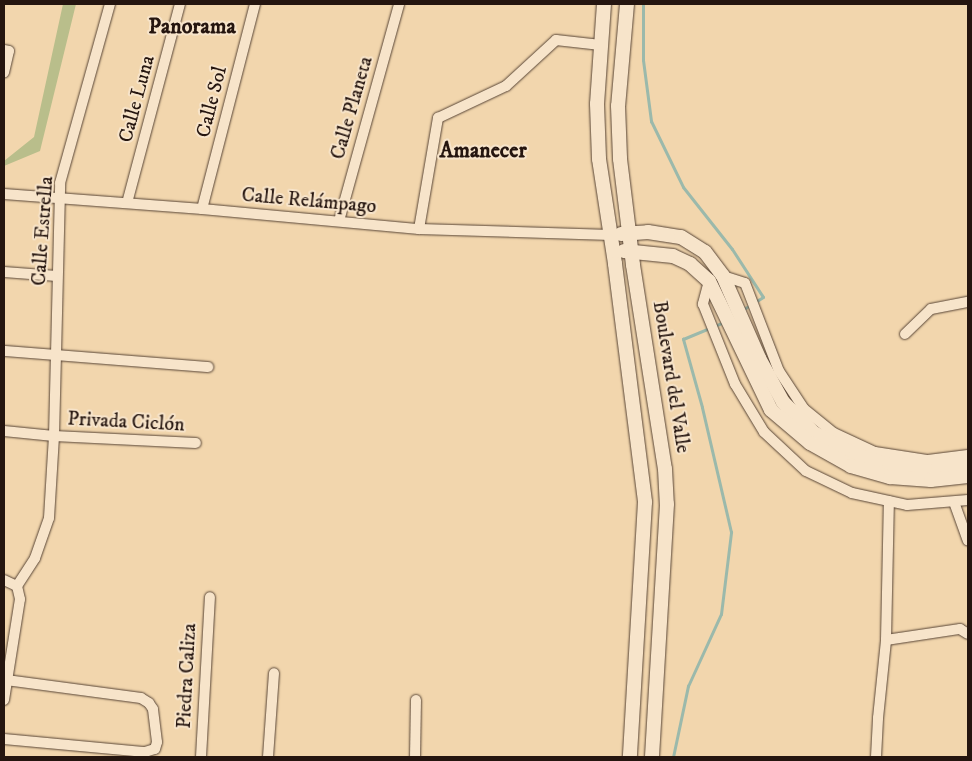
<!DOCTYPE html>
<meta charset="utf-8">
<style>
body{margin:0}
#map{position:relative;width:972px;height:761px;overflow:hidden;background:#f2d6ad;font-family:"IM FELL DW Pica",serif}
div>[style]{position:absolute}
.green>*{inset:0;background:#b9be8b}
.stream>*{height:3px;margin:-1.5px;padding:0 1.5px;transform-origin:1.5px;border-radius:1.5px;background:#9bb9ab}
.roads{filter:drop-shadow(0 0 1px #584536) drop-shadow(0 0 1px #584536)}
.street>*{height:10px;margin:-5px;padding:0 5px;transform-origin:5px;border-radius:5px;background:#f7e4ca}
.secondary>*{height:14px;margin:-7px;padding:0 7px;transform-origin:7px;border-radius:7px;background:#f7e4ca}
span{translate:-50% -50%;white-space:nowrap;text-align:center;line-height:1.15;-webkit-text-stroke:4px #f7e4ca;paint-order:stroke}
.street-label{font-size:20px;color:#25150f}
.quarter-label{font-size:22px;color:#25150f;font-weight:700}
.frame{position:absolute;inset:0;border:5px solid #25150f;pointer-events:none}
</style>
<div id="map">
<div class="green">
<i style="clip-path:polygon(63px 4px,76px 4px,40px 151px,4px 166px,4px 161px,34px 137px)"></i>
</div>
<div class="stream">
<i style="left:643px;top:4px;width:56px;rotate:90deg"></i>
<i style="left:643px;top:60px;width:62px;rotate:82.5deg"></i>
<i style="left:651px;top:121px;width:73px;rotate:64.1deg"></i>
<i style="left:683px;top:187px;width:79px;rotate:51.7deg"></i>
<i style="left:732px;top:249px;width:57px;rotate:57.1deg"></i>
<i style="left:763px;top:297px;width:25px;rotate:148deg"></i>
<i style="left:673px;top:757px;width:73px;rotate:-78.1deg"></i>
<i style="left:688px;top:686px;width:79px;rotate:-65.4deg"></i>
<i style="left:721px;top:614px;width:83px;rotate:-83deg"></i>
<i style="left:731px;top:532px;width:128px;rotate:-103.1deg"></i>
<i style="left:702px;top:407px;width:71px;rotate:-105.6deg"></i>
<i style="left:683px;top:339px;width:44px;rotate:-22.5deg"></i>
</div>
<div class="roads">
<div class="street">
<i style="left:4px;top:50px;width:5px;rotate:11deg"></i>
<i style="left:9px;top:51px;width:22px;rotate:103deg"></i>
<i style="left:4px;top:194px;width:199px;rotate:4.3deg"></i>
<i style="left:202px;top:209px;width:218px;rotate:5.3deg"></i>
<i style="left:419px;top:229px;width:192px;rotate:1.8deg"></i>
<i style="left:127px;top:203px;width:206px;rotate:-75.1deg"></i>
<i style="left:202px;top:209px;width:212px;rotate:-75.5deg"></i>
<i style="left:339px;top:221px;width:225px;rotate:-74.5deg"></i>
<i style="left:419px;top:229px;width:113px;rotate:-80.3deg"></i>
<i style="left:438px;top:118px;width:75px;rotate:-25.2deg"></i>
<i style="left:506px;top:86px;width:68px;rotate:-42.6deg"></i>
<i style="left:556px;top:40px;width:45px;rotate:6.3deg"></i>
<i style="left:4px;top:272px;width:53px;rotate:4.3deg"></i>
<i style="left:723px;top:276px;width:23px;rotate:18deg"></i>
<i style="left:745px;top:283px;width:94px;rotate:68.9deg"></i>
<i style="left:779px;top:371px;width:45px;rotate:56.7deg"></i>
<i style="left:804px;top:409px;width:38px;rotate:39deg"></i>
<i style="left:834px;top:433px;width:45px;rotate:24.9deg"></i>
<i style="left:875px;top:452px;width:54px;rotate:8.6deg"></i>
<i style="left:928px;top:460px;width:40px;rotate:-7.1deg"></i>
<i style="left:709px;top:281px;width:24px;rotate:105deg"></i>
<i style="left:703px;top:304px;width:86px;rotate:68.2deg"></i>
<i style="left:735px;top:384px;width:56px;rotate:58.9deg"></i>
<i style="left:764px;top:432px;width:57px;rotate:42.9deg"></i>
<i style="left:806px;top:471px;width:51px;rotate:25.6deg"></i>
<i style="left:852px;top:493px;width:56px;rotate:12.3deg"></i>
<i style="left:907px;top:505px;width:61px;rotate:-4.7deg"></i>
<i style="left:905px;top:334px;width:36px;rotate:-44deg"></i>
<i style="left:931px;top:309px;width:38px;rotate:-11deg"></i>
<i style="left:4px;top:351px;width:205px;rotate:4.5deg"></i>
<i style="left:4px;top:431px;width:50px;rotate:5.7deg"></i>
<i style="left:54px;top:436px;width:142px;rotate:2.8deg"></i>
<i style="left:954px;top:502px;width:41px;rotate:70.3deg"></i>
<i style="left:4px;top:580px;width:14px;rotate:25deg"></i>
<i style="left:17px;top:586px;width:33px;rotate:-57deg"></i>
<i style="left:35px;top:558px;width:42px;rotate:-70.7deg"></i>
<i style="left:49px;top:518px;width:82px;rotate:-86.5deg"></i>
<i style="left:54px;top:436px;width:253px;rotate:-88.6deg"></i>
<i style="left:60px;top:183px;width:186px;rotate:-74.4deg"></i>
<i style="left:886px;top:640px;width:139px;rotate:-88.8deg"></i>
<i style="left:4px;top:700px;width:102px;rotate:-81deg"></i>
<i style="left:20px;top:599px;width:13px;rotate:-103deg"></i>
<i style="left:4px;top:739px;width:142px;rotate:5.3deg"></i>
<i style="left:145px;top:752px;width:10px;rotate:-17deg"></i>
<i style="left:155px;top:749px;width:7px;rotate:-74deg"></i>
<i style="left:157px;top:742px;width:33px;rotate:-97deg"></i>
<i style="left:153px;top:709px;width:7px;rotate:-124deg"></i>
<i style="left:149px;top:703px;width:9px;rotate:-148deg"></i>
<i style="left:141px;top:698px;width:136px;rotate:-172.4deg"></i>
<i style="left:201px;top:757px;width:160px;rotate:-86.8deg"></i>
<i style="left:268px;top:757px;width:84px;rotate:-85.9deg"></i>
<i style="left:415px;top:757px;width:57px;rotate:-89deg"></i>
<i style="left:876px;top:757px;width:39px;rotate:-87deg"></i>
<i style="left:878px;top:718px;width:78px;rotate:-84.1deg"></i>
<i style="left:886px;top:640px;width:75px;rotate:-8.5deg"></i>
<i style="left:960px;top:629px;width:9px;rotate:32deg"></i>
</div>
<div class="secondary">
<i style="left:604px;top:4px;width:100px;rotate:94deg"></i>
<i style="left:597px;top:104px;width:55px;rotate:87.9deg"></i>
<i style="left:599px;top:159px;width:106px;rotate:81.3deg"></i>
<i style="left:615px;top:264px;width:240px;rotate:82.8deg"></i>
<i style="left:645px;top:502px;width:255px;rotate:93.4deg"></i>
<i style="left:627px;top:4px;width:102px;rotate:95deg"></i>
<i style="left:618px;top:106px;width:53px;rotate:87.8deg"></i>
<i style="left:620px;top:159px;width:107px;rotate:83deg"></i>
<i style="left:633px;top:265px;width:206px;rotate:81.1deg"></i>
<i style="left:665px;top:469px;width:35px;rotate:87deg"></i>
<i style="left:667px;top:504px;width:253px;rotate:93.4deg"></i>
<i style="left:621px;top:234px;width:27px;rotate:-4deg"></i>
<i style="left:648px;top:232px;width:33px;rotate:9deg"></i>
<i style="left:681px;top:237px;width:28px;rotate:32deg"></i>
<i style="left:705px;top:252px;width:30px;rotate:53deg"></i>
<i style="left:723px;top:276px;width:90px;rotate:66.3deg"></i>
<i style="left:759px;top:358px;width:50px;rotate:61.4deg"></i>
<i style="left:783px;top:402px;width:44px;rotate:45deg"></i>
<i style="left:814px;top:433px;width:47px;rotate:27.6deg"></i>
<i style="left:856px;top:455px;width:34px;rotate:17deg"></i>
<i style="left:889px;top:465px;width:49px;rotate:2.3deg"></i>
<i style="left:938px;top:467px;width:30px;rotate:-8deg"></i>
<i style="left:624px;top:251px;width:49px;rotate:5.8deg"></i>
<i style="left:673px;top:256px;width:19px;rotate:25deg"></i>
<i style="left:690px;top:264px;width:25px;rotate:42deg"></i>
<i style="left:709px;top:281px;width:143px;rotate:64.3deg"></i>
<i style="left:771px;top:410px;width:51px;rotate:40.2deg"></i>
<i style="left:810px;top:443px;width:47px;rotate:29.3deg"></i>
<i style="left:851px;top:466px;width:41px;rotate:15.8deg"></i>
<i style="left:890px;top:477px;width:41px;rotate:4.2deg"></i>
<i style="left:931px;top:480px;width:37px;rotate:-6deg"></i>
</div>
</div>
<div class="street-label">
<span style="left:137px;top:99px;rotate:-75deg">Calle Luna</span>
<span style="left:212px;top:102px;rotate:-76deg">Calle Sol</span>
<span style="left:352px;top:108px;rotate:-74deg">Calle Planeta</span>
<span style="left:309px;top:201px;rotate:5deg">Calle Relámpago</span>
<span style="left:43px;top:231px;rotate:-86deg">Calle Estrella</span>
<span style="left:671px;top:377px;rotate:81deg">Boulevard del Valle</span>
<span style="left:126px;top:422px;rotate:3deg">Privada Ciclón</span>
<span style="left:187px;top:676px;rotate:-87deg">Piedra Caliza</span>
</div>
<div class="quarter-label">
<span style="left:192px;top:27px">Panorama</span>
<span style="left:483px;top:151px">Amanecer</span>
</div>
<div class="frame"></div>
</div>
